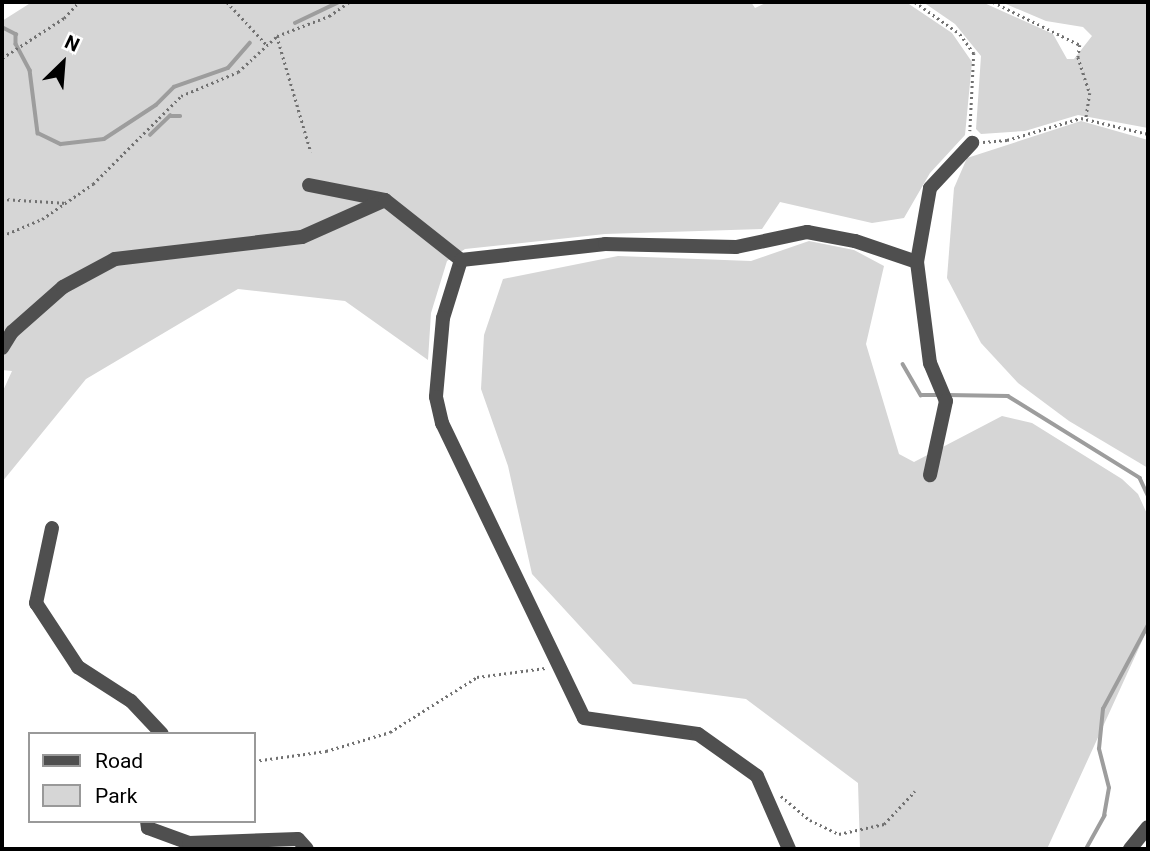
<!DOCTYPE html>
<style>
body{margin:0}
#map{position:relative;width:1150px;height:851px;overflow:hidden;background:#fff;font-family:Roboto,sans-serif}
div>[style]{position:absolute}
.green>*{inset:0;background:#d6d6d6}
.stream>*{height:3.5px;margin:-1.75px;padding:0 1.75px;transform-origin:1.75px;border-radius:1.75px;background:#9d9d9d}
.path>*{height:2.5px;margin-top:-1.25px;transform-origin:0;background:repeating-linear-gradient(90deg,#717171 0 2px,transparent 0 5.5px)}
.minor>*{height:14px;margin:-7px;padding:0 7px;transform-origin:7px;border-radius:7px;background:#4f4f4f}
span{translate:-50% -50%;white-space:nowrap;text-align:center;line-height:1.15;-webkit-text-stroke:5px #fff;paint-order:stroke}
.frame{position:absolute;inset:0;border:4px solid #000;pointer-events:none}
.legend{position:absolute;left:28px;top:732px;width:228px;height:91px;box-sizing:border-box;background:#fff;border:2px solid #999;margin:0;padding:9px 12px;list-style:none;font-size:21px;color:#000}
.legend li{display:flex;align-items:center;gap:14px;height:35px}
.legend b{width:35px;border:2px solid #999}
.north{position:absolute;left:28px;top:28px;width:70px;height:70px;-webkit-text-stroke:5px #fff;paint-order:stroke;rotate:25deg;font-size:19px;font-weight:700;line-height:28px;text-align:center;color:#000}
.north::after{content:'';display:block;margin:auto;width:24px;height:32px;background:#000;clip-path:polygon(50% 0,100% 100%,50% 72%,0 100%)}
</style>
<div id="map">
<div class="green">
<i style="clip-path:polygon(32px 2px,751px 2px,755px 8px,768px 2px,906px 2px,952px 33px,972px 62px,965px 135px,930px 173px,904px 218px,872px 223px,780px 202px,762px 229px,605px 234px,465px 249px,447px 261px,431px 313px,428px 360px,345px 301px,238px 289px,86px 379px,2px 482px,2px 393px,12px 371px,2px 370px,2px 21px)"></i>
<i style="clip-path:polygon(923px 2px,982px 2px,1053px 34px,1067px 59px,1074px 59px,1092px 36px,1083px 27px,1046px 21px,1001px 2px,1148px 2px,1148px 128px,1078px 115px,1025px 131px,981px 134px,976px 129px,981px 56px,955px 24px)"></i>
<i style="clip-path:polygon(1081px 121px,1148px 140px,1148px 468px,1069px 421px,1018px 383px,981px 343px,947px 278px,954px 188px,967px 158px)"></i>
<i style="clip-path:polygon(809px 241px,854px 250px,884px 266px,866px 344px,899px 454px,914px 462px,1002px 416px,1032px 423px,1122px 479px,1138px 494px,1148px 516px,1148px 628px,1047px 849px,860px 849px,858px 783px,746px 699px,633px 684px,532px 574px,508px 466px,481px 389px,484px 335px,503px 279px,618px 256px,751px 261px)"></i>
</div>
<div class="stream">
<i style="left:295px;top:23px;width:49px;rotate:-25.5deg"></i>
<i style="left:2px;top:27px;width:16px;rotate:27deg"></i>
<i style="left:16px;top:34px;width:10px;rotate:90deg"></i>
<i style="left:16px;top:44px;width:30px;rotate:62deg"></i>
<i style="left:30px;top:70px;width:64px;rotate:82.8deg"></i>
<i style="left:38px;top:133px;width:25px;rotate:26deg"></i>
<i style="left:61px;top:144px;width:43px;rotate:-6.6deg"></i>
<i style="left:104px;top:139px;width:62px;rotate:-33.2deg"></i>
<i style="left:156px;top:105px;width:25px;rotate:-45deg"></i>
<i style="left:174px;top:87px;width:57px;rotate:-19.4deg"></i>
<i style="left:228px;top:68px;width:33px;rotate:-49deg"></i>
<i style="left:150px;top:135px;width:28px;rotate:-44deg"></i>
<i style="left:170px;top:116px;width:10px"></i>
<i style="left:903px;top:364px;width:36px;rotate:60deg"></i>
<i style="left:921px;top:395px;width:18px"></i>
<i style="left:947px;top:395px;width:61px;rotate:0.9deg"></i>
<i style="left:1008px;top:396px;width:155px;rotate:31.8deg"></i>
<i style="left:1140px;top:478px;width:19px;rotate:65deg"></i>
<i style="left:1086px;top:849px;width:38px;rotate:-61deg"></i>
<i style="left:1104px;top:816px;width:28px;rotate:-80deg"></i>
<i style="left:1109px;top:788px;width:40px;rotate:-104.4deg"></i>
<i style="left:1099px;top:749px;width:40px;rotate:-84.3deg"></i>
<i style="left:1103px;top:709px;width:95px;rotate:-61.8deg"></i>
</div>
<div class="path">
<i style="left:227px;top:2px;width:57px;rotate:47.1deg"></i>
<i style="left:915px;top:2px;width:55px;rotate:35.4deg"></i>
<i style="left:960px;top:34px;width:24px;rotate:54deg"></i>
<i style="left:974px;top:53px;width:78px;rotate:92.9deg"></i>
<i style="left:993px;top:2px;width:97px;rotate:26.3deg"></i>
<i style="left:1080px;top:45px;width:12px;rotate:99deg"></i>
<i style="left:1078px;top:57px;width:38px;rotate:72deg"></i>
<i style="left:1090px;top:93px;width:25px;rotate:99deg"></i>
<i style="left:277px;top:36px;width:121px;rotate:73.7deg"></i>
<i style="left:2px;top:58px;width:74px;rotate:-32.8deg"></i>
<i style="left:64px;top:18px;width:22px;rotate:-47deg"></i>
<i style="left:983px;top:142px;width:24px;rotate:-5deg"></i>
<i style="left:1007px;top:140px;width:77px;rotate:-16.6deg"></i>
<i style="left:1081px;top:118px;width:69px;rotate:13.4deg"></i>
<i style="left:2px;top:199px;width:66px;rotate:3.5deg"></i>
<i style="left:2px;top:236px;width:43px;rotate:-23deg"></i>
<i style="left:42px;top:219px;width:62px;rotate:-34.5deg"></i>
<i style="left:93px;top:184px;width:124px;rotate:-45deg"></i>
<i style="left:181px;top:96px;width:62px;rotate:-22.8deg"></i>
<i style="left:238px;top:72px;width:53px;rotate:-42.7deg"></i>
<i style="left:277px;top:36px;width:56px;rotate:-21deg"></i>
<i style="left:329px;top:16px;width:24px;rotate:-35deg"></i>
<i style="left:254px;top:761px;width:73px;rotate:-7.9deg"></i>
<i style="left:326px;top:751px;width:67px;rotate:-16.5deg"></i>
<i style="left:390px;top:732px;width:103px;rotate:-32.3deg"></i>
<i style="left:477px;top:677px;width:69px;rotate:-7.5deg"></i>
<i style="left:781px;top:796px;width:38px;rotate:40deg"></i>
<i style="left:810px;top:820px;width:32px;rotate:26deg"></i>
<i style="left:839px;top:834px;width:46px;rotate:-12.5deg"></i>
<i style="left:884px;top:824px;width:45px;rotate:-46.8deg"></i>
</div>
<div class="minor">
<i style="left:309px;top:185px;width:77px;rotate:11.2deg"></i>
<i style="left:461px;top:260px;width:61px;rotate:107.2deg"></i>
<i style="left:443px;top:318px;width:79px;rotate:95.1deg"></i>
<i style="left:436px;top:397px;width:27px;rotate:77deg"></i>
<i style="left:442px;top:423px;width:327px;rotate:64.3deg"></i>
<i style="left:584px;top:718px;width:115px;rotate:8deg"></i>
<i style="left:698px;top:734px;width:72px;rotate:35.4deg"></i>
<i style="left:757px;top:776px;width:80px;rotate:66.3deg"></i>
<i style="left:917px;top:262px;width:102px;rotate:82.7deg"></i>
<i style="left:930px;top:363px;width:41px;rotate:67.2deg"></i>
<i style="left:946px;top:401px;width:76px;rotate:102.2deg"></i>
<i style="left:2px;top:348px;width:19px;rotate:-58deg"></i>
<i style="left:12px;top:332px;width:68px;rotate:-41.4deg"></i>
<i style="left:63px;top:287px;width:59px;rotate:-28.3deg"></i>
<i style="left:115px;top:259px;width:188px;rotate:-6.7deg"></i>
<i style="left:302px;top:237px;width:91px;rotate:-24deg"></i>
<i style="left:385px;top:200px;width:97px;rotate:38.3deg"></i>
<i style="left:461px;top:260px;width:145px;rotate:-6.3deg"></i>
<i style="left:605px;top:244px;width:131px;rotate:1.3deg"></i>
<i style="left:736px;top:247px;width:73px;rotate:-11.9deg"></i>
<i style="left:807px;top:232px;width:49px;rotate:10.6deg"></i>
<i style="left:855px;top:241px;width:65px;rotate:18.7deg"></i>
<i style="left:917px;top:262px;width:75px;rotate:-80deg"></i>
<i style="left:930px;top:188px;width:62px;rotate:-47deg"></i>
<i style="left:52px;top:528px;width:77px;rotate:102deg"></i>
<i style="left:36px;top:603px;width:77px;rotate:56.7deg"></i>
<i style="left:78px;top:667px;width:63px;rotate:32.7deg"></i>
<i style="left:131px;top:701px;width:45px;rotate:46.8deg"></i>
<i style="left:147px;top:821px;width:7px;rotate:82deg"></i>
<i style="left:148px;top:828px;width:44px;rotate:20.1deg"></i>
<i style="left:189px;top:843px;width:109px;rotate:-2.1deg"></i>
<i style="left:298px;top:839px;width:13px;rotate:48deg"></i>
<i style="left:1130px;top:849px;width:28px;rotate:-51deg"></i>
</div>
<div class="frame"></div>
<ul class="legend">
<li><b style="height:9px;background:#4f4f4f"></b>Road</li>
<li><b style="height:19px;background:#d6d6d6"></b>Park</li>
</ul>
<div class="north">N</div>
</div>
